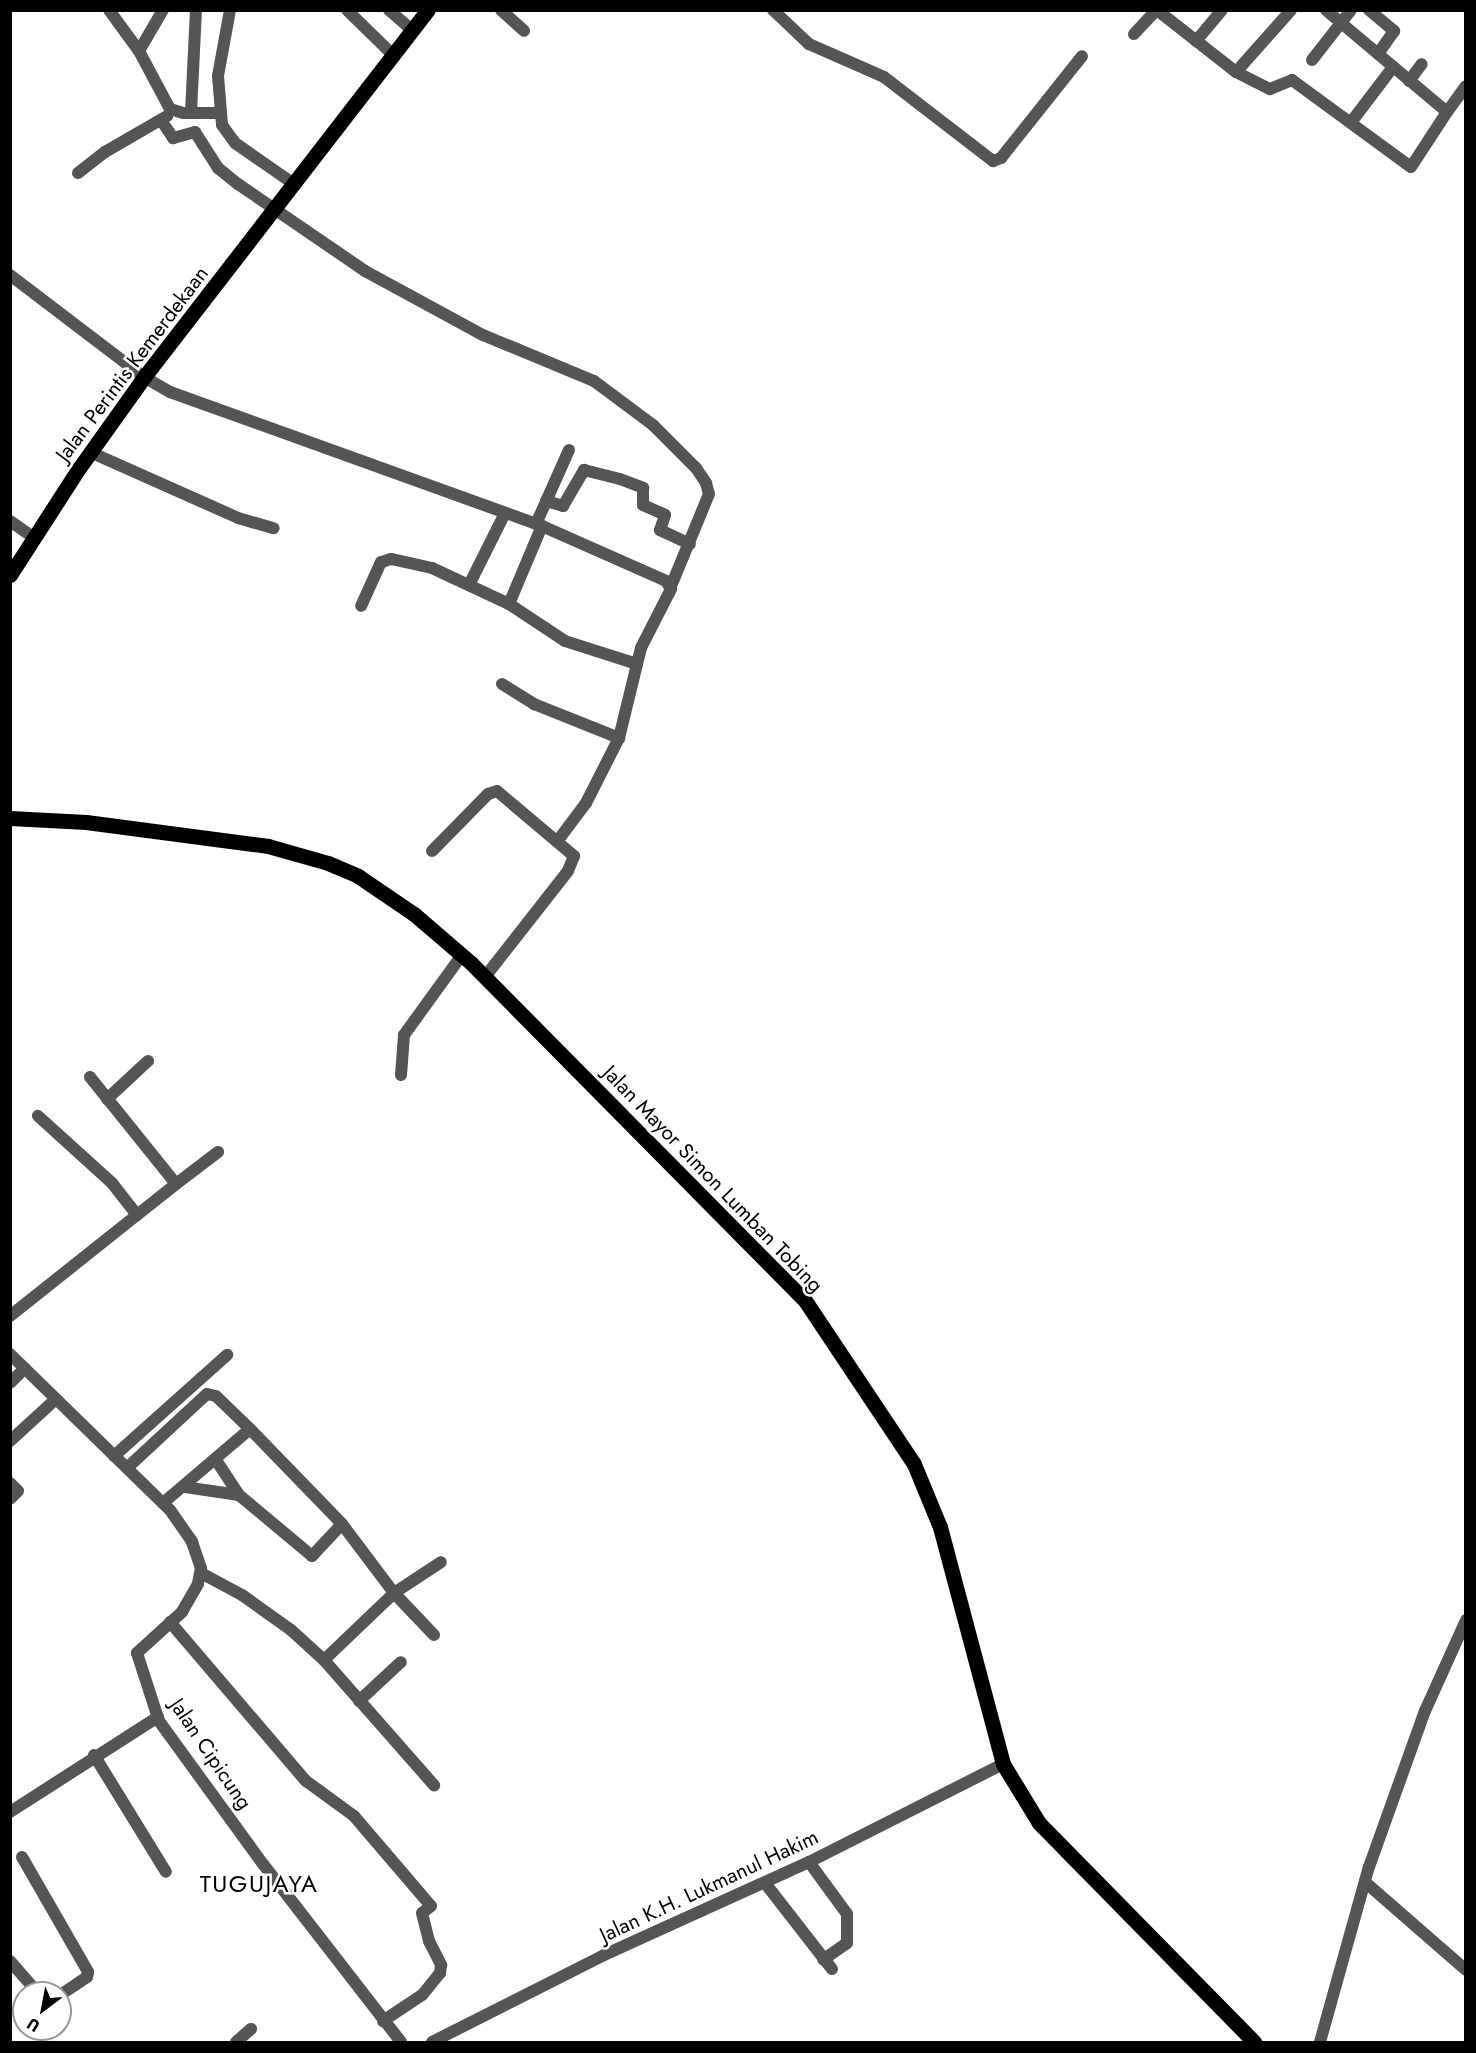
<!DOCTYPE html>
<style>
body{margin:0}
#map{position:relative;width:1476px;height:2053px;overflow:hidden;background:#fff;font-family:Jost,sans-serif}
div>[style]{position:absolute}
.minor>*{height:12px;margin:-6px;padding:0 6px;transform-origin:6px;border-radius:6px;background:#555}
.major>*{height:15px;margin:-7.5px;padding:0 7.5px;transform-origin:7.5px;border-radius:7.5px;background:#000}
span{translate:-50% -50%;white-space:nowrap;text-align:center;line-height:1.15;-webkit-text-stroke:5px #fff;paint-order:stroke}
.street-label{font-size:21px;color:#000}
.quarter-label{font-size:24px;color:#000;letter-spacing:1.5px}
.frame{position:absolute;inset:0;border:12px solid #000;pointer-events:none}
.north{position:absolute;left:12px;top:1981px;width:60px;height:60px;box-sizing:border-box;background:#fff;border:2px solid #999;border-radius:50%;rotate:212deg;font-size:16px;font-weight:700;line-height:24px;text-align:center;color:#000}
.north::after{content:'';display:block;margin:auto;width:21px;height:27px;background:#000;clip-path:polygon(50% 0,100% 100%,50% 72%,0 100%)}
</style>
<div id="map">
<div class="minor">
<i style="left:109px;top:10px;width:51px;rotate:53.8deg"></i>
<i style="left:139px;top:51px;width:66px;rotate:61.9deg"></i>
<i style="left:170px;top:109px;width:14px;rotate:17deg"></i>
<i style="left:183px;top:113px;width:35px"></i>
<i style="left:230px;top:10px;width:67px;rotate:100.3deg"></i>
<i style="left:218px;top:76px;width:49px;rotate:85.3deg"></i>
<i style="left:222px;top:125px;width:22px;rotate:54deg"></i>
<i style="left:235px;top:143px;width:72px;rotate:34.8deg"></i>
<i style="left:347px;top:10px;width:64px;rotate:44.4deg"></i>
<i style="left:389px;top:10px;width:30px;rotate:41deg"></i>
<i style="left:501px;top:10px;width:31px;rotate:42deg"></i>
<i style="left:773px;top:10px;width:50px;rotate:43.4deg"></i>
<i style="left:809px;top:44px;width:82px;rotate:23.7deg"></i>
<i style="left:884px;top:77px;width:138px;rotate:37.6deg"></i>
<i style="left:993px;top:161px;width:9px;rotate:-21deg"></i>
<i style="left:1001px;top:158px;width:130px;rotate:-51.5deg"></i>
<i style="left:1157px;top:10px;width:100px;rotate:38.1deg"></i>
<i style="left:1236px;top:72px;width:38px;rotate:27deg"></i>
<i style="left:1270px;top:89px;width:24px;rotate:-22deg"></i>
<i style="left:1292px;top:80px;width:147px;rotate:36.2deg"></i>
<i style="left:1411px;top:167px;width:66px;rotate:-56.8deg"></i>
<i style="left:1447px;top:112px;width:158px;rotate:-139.9deg"></i>
<i style="left:1369px;top:10px;width:33px;rotate:40deg"></i>
<i style="left:1394px;top:31px;width:28px;rotate:125deg"></i>
<i style="left:1134px;top:34px;width:33px;rotate:-47deg"></i>
<i style="left:1196px;top:41px;width:40px;rotate:-50deg"></i>
<i style="left:139px;top:51px;width:48px;rotate:-59.7deg"></i>
<i style="left:1312px;top:60px;width:63px;rotate:-52deg"></i>
<i style="left:1236px;top:72px;width:83px;rotate:-48.4deg"></i>
<i style="left:1409px;top:81px;width:21px;rotate:-53deg"></i>
<i style="left:191px;top:112px;width:102px;rotate:-87.2deg"></i>
<i style="left:1447px;top:112px;width:32px;rotate:-54deg"></i>
<i style="left:161px;top:120px;width:22px;rotate:56deg"></i>
<i style="left:173px;top:138px;width:23px;rotate:-15deg"></i>
<i style="left:195px;top:132px;width:43px;rotate:57.4deg"></i>
<i style="left:218px;top:168px;width:26px;rotate:39deg"></i>
<i style="left:238px;top:184px;width:154px;rotate:34.4deg"></i>
<i style="left:365px;top:271px;width:134px;rotate:28.5deg"></i>
<i style="left:483px;top:335px;width:120px;rotate:22.5deg"></i>
<i style="left:594px;top:381px;width:74px;rotate:36.7deg"></i>
<i style="left:653px;top:425px;width:61px;rotate:45deg"></i>
<i style="left:696px;top:468px;width:18px;rotate:56deg"></i>
<i style="left:706px;top:483px;width:11px;rotate:75deg"></i>
<i style="left:709px;top:494px;width:100px;rotate:112.4deg"></i>
<i style="left:1352px;top:121px;width:68px;rotate:-52.8deg"></i>
<i style="left:78px;top:173px;width:34px;rotate:-38deg"></i>
<i style="left:105px;top:152px;width:72px;rotate:-30.1deg"></i>
<i style="left:10px;top:275px;width:168px;rotate:37.3deg"></i>
<i style="left:144px;top:377px;width:30px;rotate:30deg"></i>
<i style="left:170px;top:392px;width:395px;rotate:19.8deg"></i>
<i style="left:542px;top:526px;width:136px;rotate:23.9deg"></i>
<i style="left:666px;top:581px;width:9px;rotate:58deg"></i>
<i style="left:671px;top:589px;width:66px;rotate:117deg"></i>
<i style="left:641px;top:648px;width:16px;rotate:104deg"></i>
<i style="left:637px;top:664px;width:76px;rotate:-162.3deg"></i>
<i style="left:565px;top:641px;width:67px;rotate:-146.5deg"></i>
<i style="left:509px;top:604px;width:85px;rotate:-154.9deg"></i>
<i style="left:432px;top:568px;width:42px;rotate:-167.6deg"></i>
<i style="left:391px;top:559px;width:10px;rotate:163deg"></i>
<i style="left:381px;top:562px;width:48px;rotate:114.4deg"></i>
<i style="left:90px;top:452px;width:162px;rotate:24deg"></i>
<i style="left:238px;top:518px;width:37px;rotate:16deg"></i>
<i style="left:546px;top:501px;width:18px;rotate:16deg"></i>
<i style="left:563px;top:506px;width:42px;rotate:-59.7deg"></i>
<i style="left:584px;top:470px;width:37px;rotate:14deg"></i>
<i style="left:620px;top:479px;width:25px;rotate:21deg"></i>
<i style="left:643px;top:488px;width:17px;rotate:90deg"></i>
<i style="left:643px;top:505px;width:24px;rotate:24deg"></i>
<i style="left:665px;top:515px;width:16px;rotate:108deg"></i>
<i style="left:660px;top:530px;width:33px;rotate:25deg"></i>
<i style="left:10px;top:521px;width:29px;rotate:35deg"></i>
<i style="left:536px;top:524px;width:81px;rotate:-66deg"></i>
<i style="left:469px;top:585px;width:80px;rotate:-63.4deg"></i>
<i style="left:509px;top:604px;width:85px;rotate:-67.1deg"></i>
<i style="left:502px;top:684px;width:38px;rotate:32deg"></i>
<i style="left:534px;top:704px;width:92px;rotate:21.8deg"></i>
<i style="left:559px;top:839px;width:45px;rotate:-53.1deg"></i>
<i style="left:586px;top:803px;width:73px;rotate:-63.1deg"></i>
<i style="left:619px;top:738px;width:76px;rotate:-76.3deg"></i>
<i style="left:432px;top:851px;width:80px;rotate:-45.5deg"></i>
<i style="left:488px;top:794px;width:9px;rotate:-18deg"></i>
<i style="left:497px;top:791px;width:101px;rotate:40.2deg"></i>
<i style="left:574px;top:856px;width:16px;rotate:112deg"></i>
<i style="left:568px;top:871px;width:135px;rotate:128.1deg"></i>
<i style="left:401px;top:1075px;width:40px;rotate:-85.7deg"></i>
<i style="left:404px;top:1035px;width:99px;rotate:-54.1deg"></i>
<i style="left:90px;top:1077px;width:137px;rotate:51.2deg"></i>
<i style="left:176px;top:1184px;width:50px;rotate:141.5deg"></i>
<i style="left:107px;top:1099px;width:56px;rotate:-42.8deg"></i>
<i style="left:176px;top:1184px;width:53px;rotate:-37.3deg"></i>
<i style="left:10px;top:1316px;width:162px;rotate:-38.5deg"></i>
<i style="left:137px;top:1215px;width:41px;rotate:-128deg"></i>
<i style="left:112px;top:1183px;width:100px;rotate:-137.8deg"></i>
<i style="left:10px;top:1354px;width:223px;rotate:44.3deg"></i>
<i style="left:170px;top:1510px;width:39px;rotate:55deg"></i>
<i style="left:192px;top:1542px;width:28px;rotate:71deg"></i>
<i style="left:201px;top:1568px;width:16px;rotate:101deg"></i>
<i style="left:198px;top:1584px;width:32px;rotate:120deg"></i>
<i style="left:182px;top:1612px;width:61px;rotate:137.7deg"></i>
<i style="left:137px;top:1653px;width:71px;rotate:72.1deg"></i>
<i style="left:159px;top:1721px;width:177px;rotate:54deg"></i>
<i style="left:263px;top:1864px;width:225px;rotate:52.2deg"></i>
<i style="left:10px;top:1383px;width:21px;rotate:-45deg"></i>
<i style="left:10px;top:1441px;width:62px;rotate:-42.4deg"></i>
<i style="left:114px;top:1456px;width:152px;rotate:-41.8deg"></i>
<i style="left:216px;top:1460px;width:42px;rotate:56.7deg"></i>
<i style="left:127px;top:1468px;width:109px;rotate:-42.8deg"></i>
<i style="left:207px;top:1394px;width:9px;rotate:13deg"></i>
<i style="left:216px;top:1396px;width:47px;rotate:44.1deg"></i>
<i style="left:10px;top:1483px;width:11px;rotate:45deg"></i>
<i style="left:18px;top:1491px;width:11px;rotate:135deg"></i>
<i style="left:163px;top:1503px;width:114px;rotate:-40.4deg"></i>
<i style="left:250px;top:1429px;width:132px;rotate:45.9deg"></i>
<i style="left:342px;top:1524px;width:44px;rotate:133.2deg"></i>
<i style="left:312px;top:1556px;width:95px;rotate:-140.1deg"></i>
<i style="left:239px;top:1495px;width:56px;rotate:-171.7deg"></i>
<i style="left:201px;top:1573px;width:47px;rotate:28.2deg"></i>
<i style="left:242px;top:1595px;width:60px;rotate:35.5deg"></i>
<i style="left:291px;top:1630px;width:45px;rotate:42.3deg"></i>
<i style="left:324px;top:1660px;width:167px;rotate:48.7deg"></i>
<i style="left:170px;top:1622px;width:209px;rotate:49.5deg"></i>
<i style="left:306px;top:1781px;width:59px;rotate:36.1deg"></i>
<i style="left:354px;top:1816px;width:118px;rotate:49.5deg"></i>
<i style="left:431px;top:1906px;width:11px;rotate:142deg"></i>
<i style="left:422px;top:1913px;width:29px;rotate:76deg"></i>
<i style="left:429px;top:1941px;width:27px;rotate:63deg"></i>
<i style="left:441px;top:1965px;width:8px;rotate:97deg"></i>
<i style="left:440px;top:1973px;width:28px;rotate:129deg"></i>
<i style="left:422px;top:1995px;width:47px;rotate:146.3deg"></i>
<i style="left:434px;top:1635px;width:58px;rotate:-133.6deg"></i>
<i style="left:394px;top:1593px;width:56px;rotate:-33.4deg"></i>
<i style="left:324px;top:1660px;width:97px;rotate:-43.7deg"></i>
<i style="left:394px;top:1593px;width:86px;rotate:-127deg"></i>
<i style="left:359px;top:1701px;width:57px;rotate:-42.9deg"></i>
<i style="left:94px;top:1755px;width:137px;rotate:58.4deg"></i>
<i style="left:10px;top:1812px;width:176px;rotate:-32.7deg"></i>
<i style="left:22px;top:1857px;width:133px;rotate:60.1deg"></i>
<i style="left:88px;top:1972px;width:5px;rotate:101deg"></i>
<i style="left:87px;top:1977px;width:32px;rotate:146deg"></i>
<i style="left:809px;top:1862px;width:64px;rotate:53.8deg"></i>
<i style="left:847px;top:1914px;width:29px;rotate:90deg"></i>
<i style="left:847px;top:1943px;width:29px;rotate:145deg"></i>
<i style="left:1365px;top:1882px;width:134px;rotate:41.1deg"></i>
<i style="left:765px;top:1883px;width:109px;rotate:52.1deg"></i>
<i style="left:10px;top:1961px;width:43px;rotate:48.8deg"></i>
<i style="left:236px;top:2042px;width:20px;rotate:-41deg"></i>
<i style="left:432px;top:2042px;width:193px;rotate:-26.8deg"></i>
<i style="left:604px;top:1955px;width:225px;rotate:-24.4deg"></i>
<i style="left:809px;top:1862px;width:217px;rotate:-26.8deg"></i>
<i style="left:1320px;top:2042px;width:182px;rotate:-74.4deg"></i>
<i style="left:1369px;top:1867px;width:166px;rotate:-70.3deg"></i>
<i style="left:1425px;top:1711px;width:100px;rotate:-65.7deg"></i>
</div>
<div class="major">
<i style="left:10px;top:575px;width:124px;rotate:-57.2deg"></i>
<i style="left:77px;top:471px;width:115px;rotate:-54.5deg"></i>
<i style="left:144px;top:377px;width:464px;rotate:-52.3deg"></i>
<i style="left:10px;top:818px;width:76px;rotate:3deg"></i>
<i style="left:86px;top:822px;width:184px;rotate:7.5deg"></i>
<i style="left:268px;top:846px;width:62px;rotate:15.8deg"></i>
<i style="left:328px;top:863px;width:33px;rotate:23deg"></i>
<i style="left:358px;top:876px;width:68px;rotate:34.2deg"></i>
<i style="left:414px;top:914px;width:75px;rotate:40.7deg"></i>
<i style="left:471px;top:963px;width:473px;rotate:45.3deg"></i>
<i style="left:804px;top:1299px;width:198px;rotate:56.3deg"></i>
<i style="left:914px;top:1464px;width:68px;rotate:67.6deg"></i>
<i style="left:940px;top:1527px;width:245px;rotate:75.1deg"></i>
<i style="left:1003px;top:1764px;width:69px;rotate:58.6deg"></i>
<i style="left:1039px;top:1823px;width:307px;rotate:45.5deg"></i>
</div>
<div class="street-label">
<span style="left:132px;top:364px;rotate:-53deg">Jalan Perintis Kemerdekaan</span>
<span style="left:713px;top:1179px;rotate:46deg">Jalan Mayor Simon Lumban Tobing</span>
<span style="left:211px;top:1754px;rotate:56deg">Jalan Cipicung</span>
<span style="left:709px;top:1886px;rotate:-25deg">Jalan K.H. Lukmanul Hakim</span>
</div>
<div class="quarter-label">
<span style="left:259px;top:1884px">TUGUJAYA</span>
</div>
<div class="frame"></div>
<div class="north">U</div>
</div>
